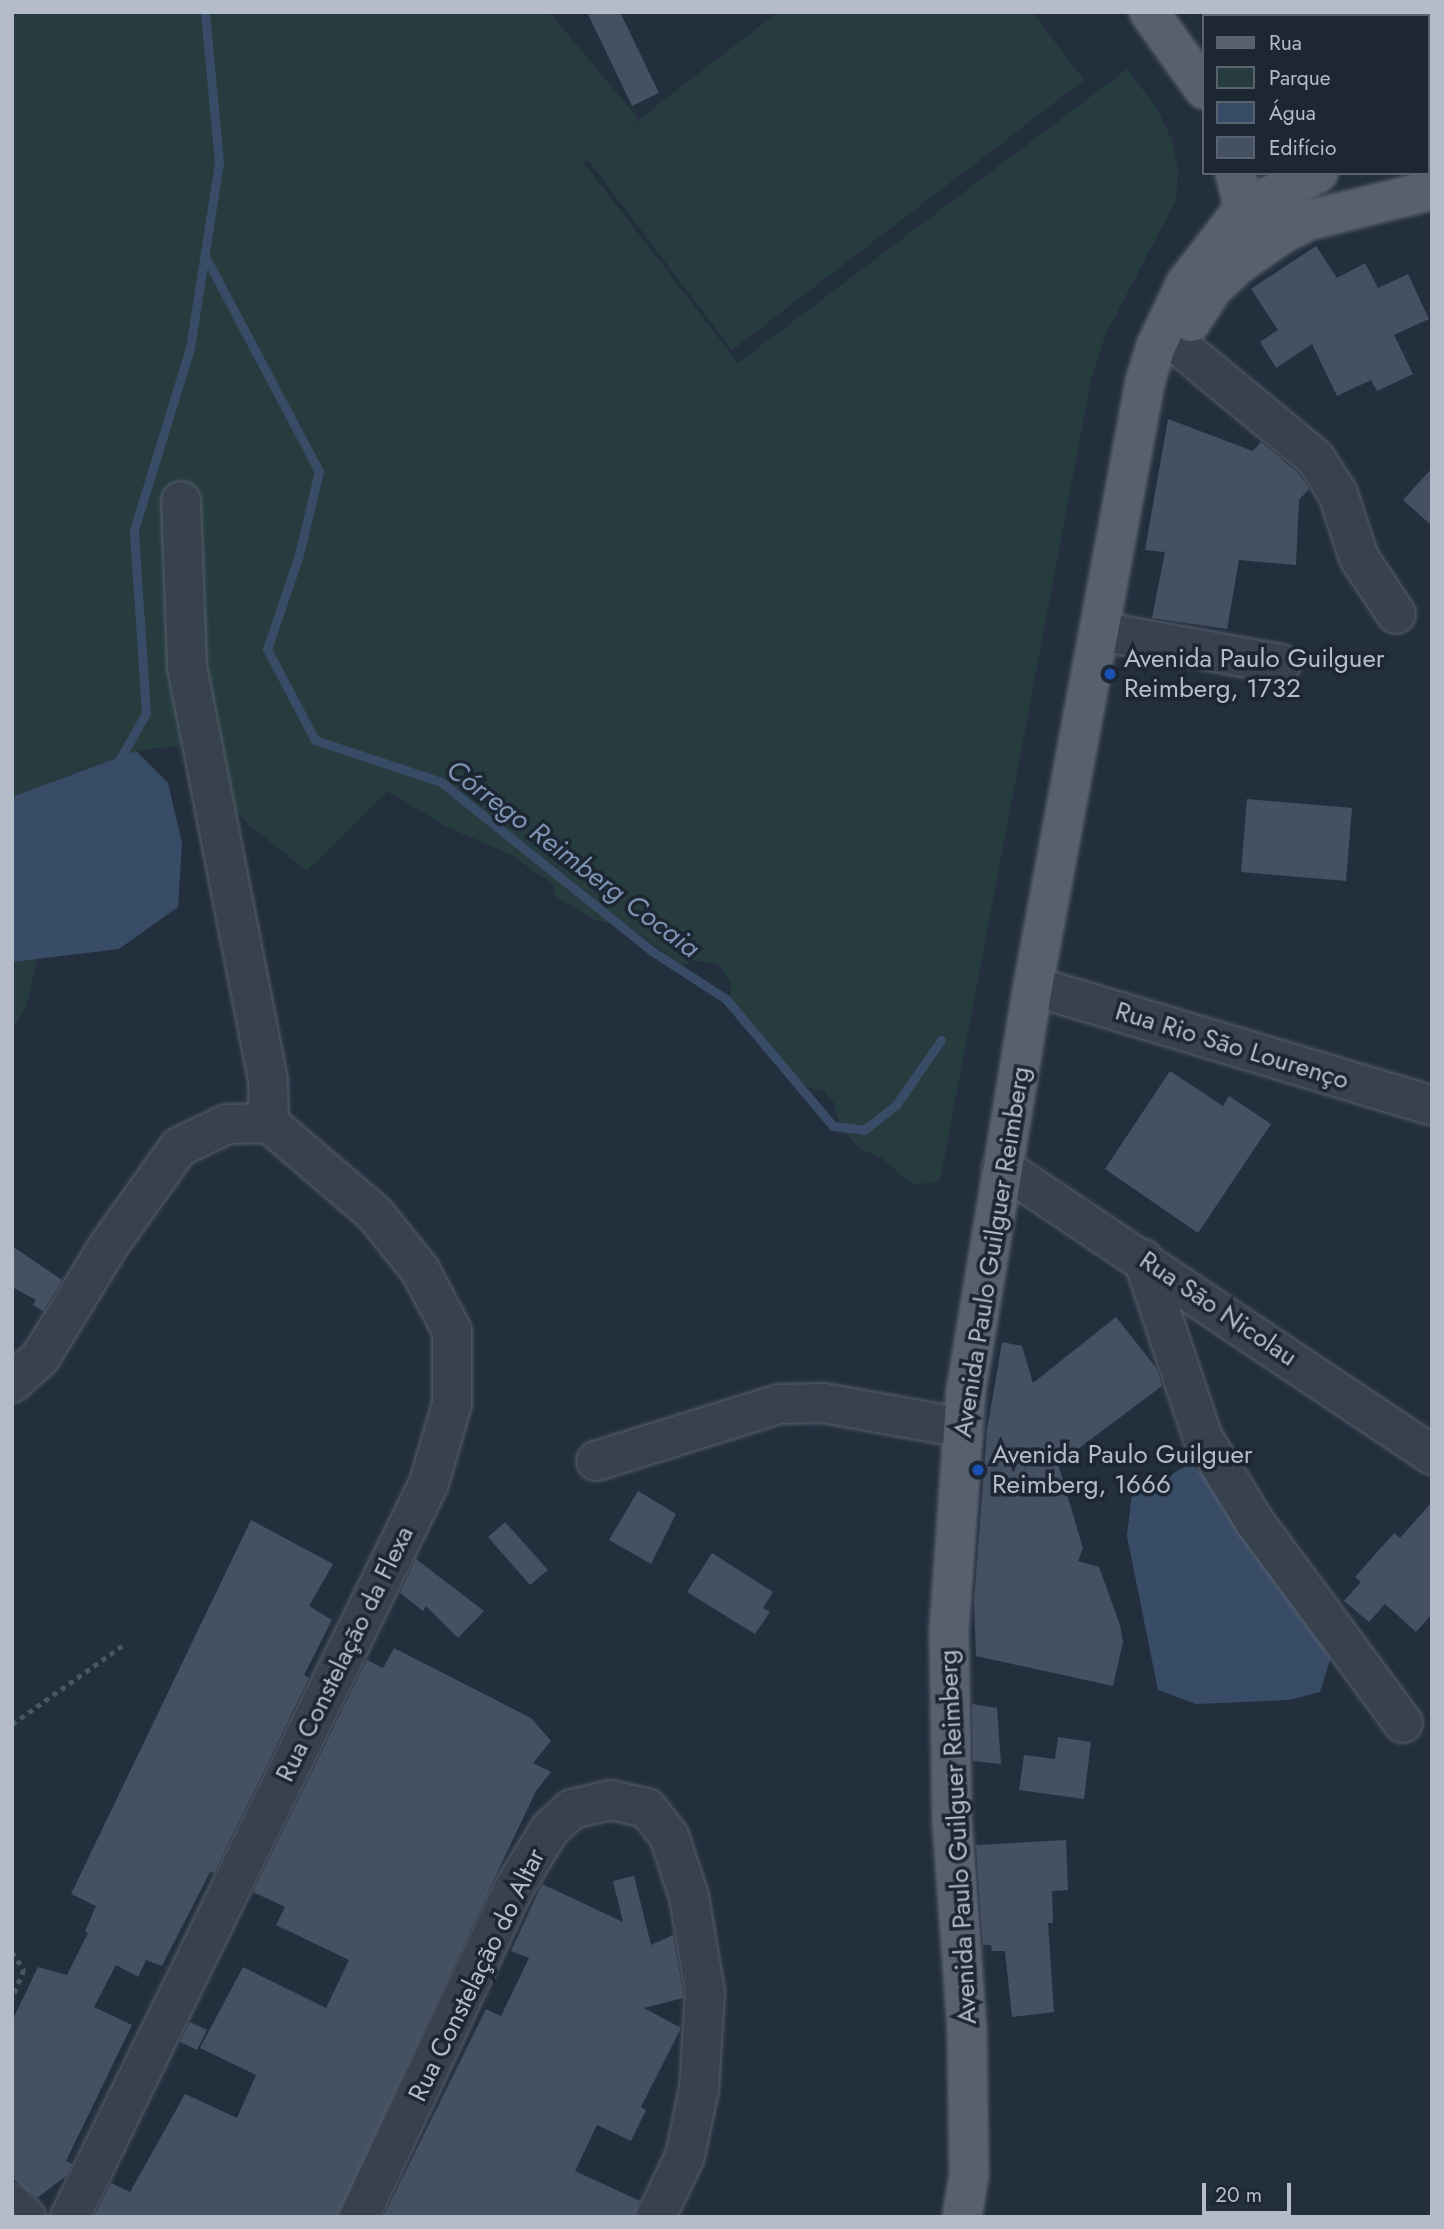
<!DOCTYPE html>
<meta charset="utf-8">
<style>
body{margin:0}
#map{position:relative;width:1444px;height:2229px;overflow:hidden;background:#242f3e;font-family:Jost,sans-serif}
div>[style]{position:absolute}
.green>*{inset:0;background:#263c3f}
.water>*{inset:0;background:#394c67}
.stream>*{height:9px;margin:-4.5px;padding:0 4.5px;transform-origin:4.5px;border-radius:4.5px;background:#394c67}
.building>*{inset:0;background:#455162}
.path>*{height:4.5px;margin-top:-2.25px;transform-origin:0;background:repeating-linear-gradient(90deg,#44595c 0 5px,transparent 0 10px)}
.roads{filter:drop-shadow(0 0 2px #565f6c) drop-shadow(0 0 2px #565f6c)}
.minor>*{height:38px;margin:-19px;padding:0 19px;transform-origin:19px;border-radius:19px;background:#38414e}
.major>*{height:38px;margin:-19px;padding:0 19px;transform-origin:19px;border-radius:19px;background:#56606e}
.dots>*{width:19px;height:19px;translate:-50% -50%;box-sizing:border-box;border:4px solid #1d2633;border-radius:50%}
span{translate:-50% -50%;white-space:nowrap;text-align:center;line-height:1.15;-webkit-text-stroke:7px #1d2633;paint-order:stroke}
.poi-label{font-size:26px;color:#b4bcc9}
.left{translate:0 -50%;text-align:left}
.street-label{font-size:26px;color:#b4bcc9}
.water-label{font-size:28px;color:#7c92b1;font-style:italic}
.frame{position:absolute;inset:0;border:14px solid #b4bcc9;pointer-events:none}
.legend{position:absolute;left:1202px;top:14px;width:228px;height:161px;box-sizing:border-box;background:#1d2633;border:2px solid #59626f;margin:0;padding:9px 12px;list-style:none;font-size:21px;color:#b4bcc9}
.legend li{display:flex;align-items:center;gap:14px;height:35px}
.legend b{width:35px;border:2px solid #59626f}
.scale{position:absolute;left:1202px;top:2183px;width:89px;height:32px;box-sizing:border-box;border:4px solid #b4bcc9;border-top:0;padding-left:9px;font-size:21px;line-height:24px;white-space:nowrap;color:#b4bcc9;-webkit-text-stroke:5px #1d2633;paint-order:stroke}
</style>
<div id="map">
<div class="green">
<i style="clip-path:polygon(12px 12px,549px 12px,638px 118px,629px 127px,778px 12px,1032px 12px,1084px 80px,732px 350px,588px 160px,584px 163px,738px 363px,1127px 69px,1156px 107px,1172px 140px,1178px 168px,1176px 200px,1105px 336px,1091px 380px,940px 1181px,913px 1185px,882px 1158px,862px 1150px,840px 1127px,834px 1103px,824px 1091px,803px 1086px,783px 1062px,754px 1038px,736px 1005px,730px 1004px,731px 983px,718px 964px,693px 960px,682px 966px,630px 927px,594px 920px,555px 896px,553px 884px,511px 855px,445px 826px,388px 791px,307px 871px,250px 826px,226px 801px,207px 742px,136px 751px,12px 797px)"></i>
<i style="clip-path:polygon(37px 959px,26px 1008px,12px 1030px,12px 962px)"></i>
</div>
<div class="water">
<i style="clip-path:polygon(136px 751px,168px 783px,182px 843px,178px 907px,119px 949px,12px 962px,12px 797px)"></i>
<i style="clip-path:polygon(1191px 1464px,1231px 1501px,1334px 1647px,1320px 1692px,1289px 1700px,1196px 1704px,1158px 1690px,1127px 1536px,1132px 1494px)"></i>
</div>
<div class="stream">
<i style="left:205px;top:256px;width:243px;rotate:62.1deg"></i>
<i style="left:319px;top:471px;width:86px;rotate:103.4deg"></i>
<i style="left:299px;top:555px;width:99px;rotate:108.8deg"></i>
<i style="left:267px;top:649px;width:103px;rotate:62.2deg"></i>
<i style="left:315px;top:740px;width:133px;rotate:18.4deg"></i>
<i style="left:441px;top:782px;width:270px;rotate:38.7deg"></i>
<i style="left:652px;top:951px;width:88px;rotate:33deg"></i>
<i style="left:726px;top:999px;width:166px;rotate:49.9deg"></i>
<i style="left:833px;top:1126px;width:31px;rotate:7deg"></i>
<i style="left:864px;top:1130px;width:41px;rotate:-38deg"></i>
<i style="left:896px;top:1105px;width:79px;rotate:-55.3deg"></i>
<i style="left:116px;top:766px;width:61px;rotate:-60.5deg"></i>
<i style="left:146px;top:713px;width:183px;rotate:-93.8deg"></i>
<i style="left:134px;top:530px;width:190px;rotate:-72.9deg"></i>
<i style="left:190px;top:348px;width:187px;rotate:-81.1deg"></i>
<i style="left:219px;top:163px;width:152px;rotate:-95.3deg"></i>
</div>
<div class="building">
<i style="clip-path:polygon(587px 12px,620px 12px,659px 93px,632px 106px)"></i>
<i style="clip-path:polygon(1316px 246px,1337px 278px,1365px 263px,1378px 288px,1408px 274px,1429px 319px,1394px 335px,1413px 374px,1377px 391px,1371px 380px,1337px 396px,1312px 344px,1276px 368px,1260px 342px,1278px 330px,1251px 289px)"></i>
<i style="clip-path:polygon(1168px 419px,1253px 451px,1261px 442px,1298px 473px,1309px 489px,1299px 500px,1296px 565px,1239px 560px,1227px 629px,1152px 618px,1165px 552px,1145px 550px)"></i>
<i style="clip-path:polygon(1432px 468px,1432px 526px,1403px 500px)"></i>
<i style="clip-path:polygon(1247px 799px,1352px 808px,1346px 881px,1241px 872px)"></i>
<i style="clip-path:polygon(1170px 1071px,1223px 1106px,1229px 1096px,1271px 1124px,1198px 1233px,1105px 1169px)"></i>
<i style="clip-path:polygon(12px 1246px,62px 1280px,43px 1311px,33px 1305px,36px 1300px,12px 1287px)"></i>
<i style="clip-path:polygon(1116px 1317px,1157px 1369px,1162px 1386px,1058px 1464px,1083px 1548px,1078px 1561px,1099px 1567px,1120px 1625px,1123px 1642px,1113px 1686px,976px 1656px,974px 1602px,987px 1430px,1002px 1342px,1022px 1346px,1033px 1383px)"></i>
<i style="clip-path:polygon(638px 1491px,676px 1514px,651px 1564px,609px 1540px)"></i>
<i style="clip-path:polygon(1432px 1502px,1432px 1614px,1416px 1632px,1385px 1604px,1369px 1622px,1344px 1601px,1361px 1582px,1355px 1577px,1394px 1533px,1400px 1538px)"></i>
<i style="clip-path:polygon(251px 1520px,333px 1564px,309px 1606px,332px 1620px,304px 1675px,309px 1678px,214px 1873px,210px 1872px,162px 1966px,146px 1960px,138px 1977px,116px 1965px,94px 2007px,132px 2025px,66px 2161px,72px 2164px,66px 2176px,37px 2198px,12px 2178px,12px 2021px,38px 1967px,67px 1975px,88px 1933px,85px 1931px,96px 1906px,71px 1894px)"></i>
<i style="clip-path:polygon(505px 1522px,548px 1570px,530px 1585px,488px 1537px)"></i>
<i style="clip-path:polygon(712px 1553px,773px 1592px,763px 1608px,770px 1612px,755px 1634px,687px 1592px)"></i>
<i style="clip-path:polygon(416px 1559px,484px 1611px,458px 1638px,426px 1606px,423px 1611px,400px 1593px)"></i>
<i style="clip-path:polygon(394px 1648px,531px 1718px,551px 1741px,533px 1763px,551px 1772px,536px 1791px,494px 1879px,337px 2217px,94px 2217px,111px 2183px,130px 2192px,185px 2094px,237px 2118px,256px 2075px,200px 2048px,243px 1967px,326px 2008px,349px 1960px,276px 1925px,285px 1907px,253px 1892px,367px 1660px,383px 1668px)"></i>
<i style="clip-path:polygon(972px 1704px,997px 1708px,1001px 1764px,973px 1761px)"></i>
<i style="clip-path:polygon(1058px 1737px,1091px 1742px,1084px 1799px,1019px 1790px,1024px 1755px,1055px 1759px)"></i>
<i style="clip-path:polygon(1066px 1840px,1068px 1890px,1052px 1891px,1053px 1923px,1048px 1923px,1054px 2012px,1012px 2017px,1005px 1951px,992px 1951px,991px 1945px,983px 1945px,976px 1845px)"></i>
<i style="clip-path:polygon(634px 1876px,651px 1945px,673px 1935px,683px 1993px,683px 1998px,644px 2008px,681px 2028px,641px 2107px,646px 2110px,631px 2141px,597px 2125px,575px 2171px,640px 2201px,634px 2217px,383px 2217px,486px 2009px,501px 2016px,529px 1958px,511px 1951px,542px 1884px,623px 1922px,613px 1881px)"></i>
<i style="clip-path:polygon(190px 2022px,207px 2030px,197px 2050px,180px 2042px)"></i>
</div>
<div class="path">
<i style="left:12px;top:1724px;width:136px;rotate:-35.4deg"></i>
<i style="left:12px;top:1952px;width:22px;rotate:56deg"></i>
<i style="left:24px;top:1970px;width:32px;rotate:112deg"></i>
</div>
<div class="roads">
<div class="minor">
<i style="left:1176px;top:343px;width:180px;rotate:39.6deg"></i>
<i style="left:1315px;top:458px;width:43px;rotate:57.4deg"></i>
<i style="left:1338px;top:494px;width:67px;rotate:71.8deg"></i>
<i style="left:1359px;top:558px;width:67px;rotate:56.5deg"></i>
<i style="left:181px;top:501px;width:166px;rotate:87.9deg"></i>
<i style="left:187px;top:667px;width:422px;rotate:78.9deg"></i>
<i style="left:268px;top:1081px;width:42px;rotate:88.6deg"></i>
<i style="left:1099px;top:631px;width:185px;rotate:10.3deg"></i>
<i style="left:1033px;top:986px;width:417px;rotate:16.7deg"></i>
<i style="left:1002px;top:1167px;width:518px;rotate:33.81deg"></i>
<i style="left:1143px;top:1259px;width:189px;rotate:71.5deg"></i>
<i style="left:1203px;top:1438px;width:97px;rotate:58.4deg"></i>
<i style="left:1254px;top:1521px;width:251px;rotate:53.6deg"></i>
<i style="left:12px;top:1383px;width:38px;rotate:-42deg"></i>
<i style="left:40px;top:1358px;width:132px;rotate:-58.6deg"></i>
<i style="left:109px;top:1245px;width:120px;rotate:-54.5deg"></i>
<i style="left:179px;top:1147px;width:53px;rotate:-25.6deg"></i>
<i style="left:227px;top:1124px;width:42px;rotate:-1.4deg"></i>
<i style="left:596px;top:1461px;width:192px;rotate:-17.3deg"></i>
<i style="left:779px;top:1404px;width:44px;rotate:-1.3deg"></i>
<i style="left:823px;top:1403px;width:143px;rotate:10.1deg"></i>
<i style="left:12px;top:2204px;width:19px;rotate:43deg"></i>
<i style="left:70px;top:2217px;width:817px;rotate:-63.94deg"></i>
<i style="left:429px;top:1483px;width:82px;rotate:-73.8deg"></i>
<i style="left:452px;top:1404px;width:73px;rotate:-90deg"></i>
<i style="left:452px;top:1331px;width:69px;rotate:-117.7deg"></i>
<i style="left:420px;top:1270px;width:73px;rotate:-128.9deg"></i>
<i style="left:374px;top:1213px;width:138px;rotate:-139.4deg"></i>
<i style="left:359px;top:2217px;width:364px;rotate:-64.8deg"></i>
<i style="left:514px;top:1888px;width:69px;rotate:-58.6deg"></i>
<i style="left:550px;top:1829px;width:30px;rotate:-42deg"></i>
<i style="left:572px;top:1809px;width:40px;rotate:-13deg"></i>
<i style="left:611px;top:1800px;width:37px;rotate:13deg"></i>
<i style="left:647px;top:1808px;width:36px;rotate:52deg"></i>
<i style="left:669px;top:1836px;width:64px;rotate:71.8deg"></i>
<i style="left:689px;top:1897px;width:96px;rotate:80.4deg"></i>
<i style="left:705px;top:1992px;width:97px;rotate:93.5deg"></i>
<i style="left:699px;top:2089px;width:68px;rotate:101.8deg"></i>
<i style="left:685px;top:2156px;width:68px;rotate:115.4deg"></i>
</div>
<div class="major">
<i style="left:1149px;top:12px;width:95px;rotate:54.5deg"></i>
<i style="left:1235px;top:173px;width:36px;rotate:76deg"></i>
<i style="left:1244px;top:208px;width:23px;rotate:34deg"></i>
<i style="left:1191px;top:322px;width:40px;rotate:-57.1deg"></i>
<i style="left:1213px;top:288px;width:35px;rotate:-43deg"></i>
<i style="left:1239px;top:264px;width:52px;rotate:-34.9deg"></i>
<i style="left:1282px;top:234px;width:31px;rotate:-27deg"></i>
<i style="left:1310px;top:220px;width:126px;rotate:-13.8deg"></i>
<i style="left:962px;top:2217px;width:43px;rotate:-80.5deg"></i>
<i style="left:969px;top:2175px;width:145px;rotate:-90.8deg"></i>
<i style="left:967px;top:2030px;width:208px;rotate:-94.1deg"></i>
<i style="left:952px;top:1823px;width:191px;rotate:-90.9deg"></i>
<i style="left:949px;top:1632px;width:242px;rotate:-86deg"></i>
<i style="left:966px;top:1391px;width:411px;rotate:-80.6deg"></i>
<i style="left:1033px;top:986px;width:614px;rotate:-79.49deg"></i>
<i style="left:1145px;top:382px;width:38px;rotate:-73deg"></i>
<i style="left:1156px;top:346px;width:70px;rotate:-64.5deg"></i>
<i style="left:1186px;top:283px;width:95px;rotate:-52.3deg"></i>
<i style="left:1244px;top:208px;width:82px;rotate:-25.3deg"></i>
</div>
</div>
<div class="dots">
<i style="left:1110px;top:674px;background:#1a4fb4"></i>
<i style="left:978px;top:1470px;background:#1a4fb4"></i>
</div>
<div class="poi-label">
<span class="left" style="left:1124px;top:674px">Avenida Paulo Guilguer<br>Reimberg, 1732</span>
<span class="left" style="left:992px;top:1470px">Avenida Paulo Guilguer<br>Reimberg, 1666</span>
</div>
<div class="street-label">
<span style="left:1232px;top:1046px;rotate:17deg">Rua Rio São Lourenço</span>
<span style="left:992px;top:1252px;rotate:-81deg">Avenida Paulo Guilguer Reimberg</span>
<span style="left:1218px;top:1309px;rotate:34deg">Rua São Nicolau</span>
<span style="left:345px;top:1654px;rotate:-64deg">Rua Constelação da Flexa</span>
<span style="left:958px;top:1837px;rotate:-93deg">Avenida Paulo Guilguer Reimberg</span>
<span style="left:477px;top:1975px;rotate:-64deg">Rua Constelação do Altar</span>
</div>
<div class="water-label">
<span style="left:573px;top:859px;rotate:37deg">Córrego Reimberg Cocaia</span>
</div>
<div class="frame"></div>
<ul class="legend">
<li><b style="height:9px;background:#56606e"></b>Rua</li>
<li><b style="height:19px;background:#263c3f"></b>Parque</li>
<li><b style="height:19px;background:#394c67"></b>Água</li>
<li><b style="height:19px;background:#455162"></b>Edifício</li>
</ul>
<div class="scale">20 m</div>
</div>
